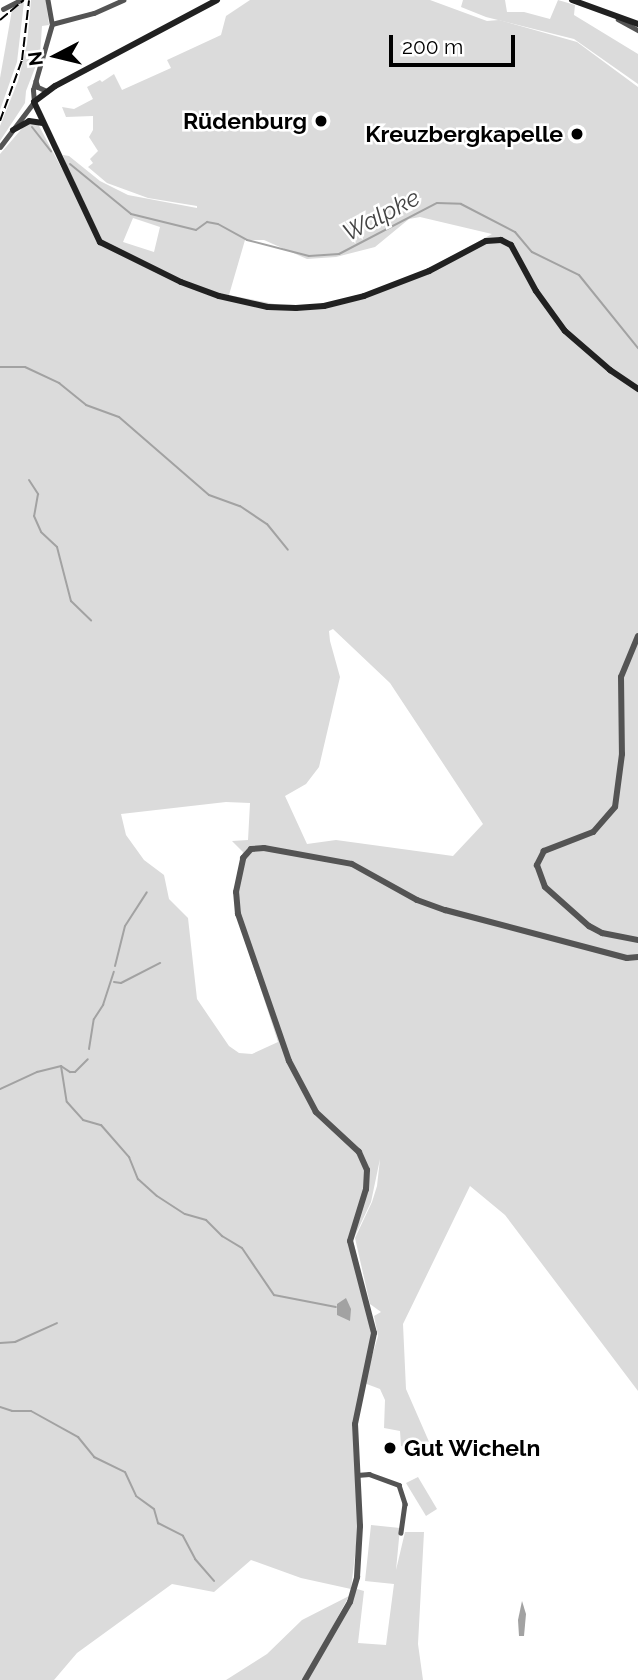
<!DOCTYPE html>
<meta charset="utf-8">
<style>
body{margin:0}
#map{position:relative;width:638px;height:1680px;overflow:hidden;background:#fff;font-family:Raleway,sans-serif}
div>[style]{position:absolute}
.green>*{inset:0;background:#dbdbdb}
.water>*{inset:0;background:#a2a2a2}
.stream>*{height:2px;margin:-1px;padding:0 1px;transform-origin:1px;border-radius:1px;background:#a2a2a2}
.minor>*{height:4.5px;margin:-2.25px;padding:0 2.25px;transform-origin:2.25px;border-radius:2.25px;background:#545454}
.tertiary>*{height:6px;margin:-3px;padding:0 3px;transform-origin:3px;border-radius:3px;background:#545454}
.secondary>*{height:6px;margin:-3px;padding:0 3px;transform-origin:3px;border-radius:3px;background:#212121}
.rail>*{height:2px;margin-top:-1px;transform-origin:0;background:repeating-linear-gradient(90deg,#000 0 10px,transparent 0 13.5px)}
.dots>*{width:19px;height:19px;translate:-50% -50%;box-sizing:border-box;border:4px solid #fff;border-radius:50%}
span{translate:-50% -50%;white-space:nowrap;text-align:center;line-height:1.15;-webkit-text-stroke:5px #fff;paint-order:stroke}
.poi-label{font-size:23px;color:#000;font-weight:700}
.right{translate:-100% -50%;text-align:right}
.left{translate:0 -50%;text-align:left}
.water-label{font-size:24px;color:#434343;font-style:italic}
.north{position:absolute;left:21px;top:21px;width:70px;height:70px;-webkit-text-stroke:5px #fff;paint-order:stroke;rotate:263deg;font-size:19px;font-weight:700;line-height:28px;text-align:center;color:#000}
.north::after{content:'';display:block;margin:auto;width:24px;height:32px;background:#000;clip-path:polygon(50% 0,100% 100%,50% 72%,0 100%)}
.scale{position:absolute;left:389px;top:35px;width:126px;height:32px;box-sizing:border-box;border:4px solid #000;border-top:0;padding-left:9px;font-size:21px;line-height:24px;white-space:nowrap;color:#000;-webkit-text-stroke:5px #fff;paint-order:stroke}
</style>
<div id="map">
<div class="green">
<i style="clip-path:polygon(31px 0,46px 0,49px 25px,42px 26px,40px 55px,26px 91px,25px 103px,0 141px,0 126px,18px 81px,27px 44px)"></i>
<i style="clip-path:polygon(evenodd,250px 0,430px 0,487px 21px,499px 20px,577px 42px,638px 87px,638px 1391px,505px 1215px,470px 1186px,403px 1324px,406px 1389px,430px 1444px,416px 1451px,401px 1446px,400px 1431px,384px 1428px,385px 1400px,380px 1389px,364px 1383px,378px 1336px,374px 1316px,381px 1312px,370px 1304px,355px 1238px,372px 1202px,377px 1186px,380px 1159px,371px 1202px,353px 1240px,373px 1326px,357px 1406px,357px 1538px,351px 1589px,301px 1578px,251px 1560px,214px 1592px,172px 1584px,77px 1653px,54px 1680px,0 1680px,0 154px,25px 125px,38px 124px,62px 169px,67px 167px,63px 155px,69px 156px,100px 181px,128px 195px,197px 208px,197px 206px,148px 198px,107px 183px,88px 167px,93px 163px,90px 159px,98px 151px,89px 137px,93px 130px,93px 116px,66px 117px,62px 107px,74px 109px,93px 99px,87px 87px,100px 80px,102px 82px,114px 74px,122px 90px,171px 68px,167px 60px,221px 35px,226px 16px,250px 0,420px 217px,492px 234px,426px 270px,362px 294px,324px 304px,285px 306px,229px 295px,245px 240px,264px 240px,307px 259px,336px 257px,375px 247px,409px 219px,420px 217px,250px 0,133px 218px,160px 227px,154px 252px,123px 242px,133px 218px,250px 0,333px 629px,390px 683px,483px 824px,453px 856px,336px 840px,307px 844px,285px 796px,306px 784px,319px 767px,340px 677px,330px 641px,329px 631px,333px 629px,250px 0,226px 802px,250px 803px,248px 840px,232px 841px,243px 852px,237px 874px,236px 913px,278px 1042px,252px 1054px,239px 1053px,229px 1046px,197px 999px,188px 918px,169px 899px,164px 875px,144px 860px,126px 835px,121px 814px,226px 802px)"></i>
<i style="clip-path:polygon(463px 0,505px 0,507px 12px,524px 12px,550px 19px,558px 0,575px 5px,574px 15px,638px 54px,638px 84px,574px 39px,486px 17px,461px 7px)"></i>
<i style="clip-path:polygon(24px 2px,17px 62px,0 110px,0 78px,12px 10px)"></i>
<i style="clip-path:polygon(418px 1477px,437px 1509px,426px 1516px,406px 1483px)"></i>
<i style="clip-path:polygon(371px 1525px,400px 1528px,396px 1570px,405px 1532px,424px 1532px,418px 1644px,423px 1680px,308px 1680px,357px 1589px,364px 1591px,358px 1643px,386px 1645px,394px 1584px,365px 1581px)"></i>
<i style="clip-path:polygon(349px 1596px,304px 1680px,226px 1680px,267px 1654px,302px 1620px)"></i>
</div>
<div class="water">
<i style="clip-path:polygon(346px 1298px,351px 1309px,350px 1321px,337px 1315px,337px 1304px)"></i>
<i style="clip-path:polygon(522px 1601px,526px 1614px,524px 1636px,519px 1636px,518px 1620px)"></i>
</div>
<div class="stream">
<i style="left:32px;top:127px;width:31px;rotate:52deg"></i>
<i style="left:70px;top:164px;width:79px;rotate:39.3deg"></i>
<i style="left:131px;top:214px;width:67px;rotate:13.8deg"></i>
<i style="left:196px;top:230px;width:14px;rotate:-36deg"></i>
<i style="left:207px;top:222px;width:11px;rotate:10deg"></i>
<i style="left:218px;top:224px;width:33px;rotate:29deg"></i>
<i style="left:247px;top:240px;width:64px;rotate:14.5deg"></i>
<i style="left:309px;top:256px;width:30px;rotate:-4deg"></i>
<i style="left:339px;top:254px;width:110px;rotate:-27.5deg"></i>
<i style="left:437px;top:203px;width:24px;rotate:2deg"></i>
<i style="left:461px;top:204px;width:61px;rotate:27.4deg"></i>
<i style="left:515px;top:232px;width:26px;rotate:50deg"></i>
<i style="left:532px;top:252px;width:52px;rotate:26.1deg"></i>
<i style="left:579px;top:275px;width:94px;rotate:51.1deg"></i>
<i style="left:0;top:367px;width:25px"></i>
<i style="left:25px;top:367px;width:38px;rotate:25deg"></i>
<i style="left:59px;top:383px;width:35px;rotate:39deg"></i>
<i style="left:86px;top:405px;width:35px;rotate:20deg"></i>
<i style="left:119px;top:417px;width:119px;rotate:40.9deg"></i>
<i style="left:209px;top:495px;width:33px;rotate:20deg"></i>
<i style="left:240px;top:506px;width:32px;rotate:34deg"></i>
<i style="left:267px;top:524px;width:33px;rotate:51deg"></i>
<i style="left:29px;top:480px;width:17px;rotate:57deg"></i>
<i style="left:38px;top:494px;width:22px;rotate:100deg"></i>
<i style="left:34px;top:516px;width:17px;rotate:66deg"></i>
<i style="left:41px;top:532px;width:22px;rotate:43deg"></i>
<i style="left:57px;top:547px;width:56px;rotate:75.5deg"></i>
<i style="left:71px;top:601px;width:28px;rotate:44deg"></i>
<i style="left:115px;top:966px;width:41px;rotate:-76deg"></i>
<i style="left:125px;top:926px;width:40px;rotate:-57.1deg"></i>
<i style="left:114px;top:982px;width:7px;rotate:8deg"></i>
<i style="left:121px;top:983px;width:44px;rotate:-27.1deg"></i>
<i style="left:89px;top:1049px;width:30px;rotate:-81deg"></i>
<i style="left:94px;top:1019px;width:17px;rotate:-57deg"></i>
<i style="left:103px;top:1005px;width:35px;rotate:-72deg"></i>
<i style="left:61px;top:1066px;width:11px;rotate:34deg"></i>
<i style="left:70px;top:1072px;width:5px"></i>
<i style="left:75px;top:1072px;width:18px;rotate:-45deg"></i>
<i style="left:0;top:1089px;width:41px;rotate:-24.7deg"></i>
<i style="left:37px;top:1072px;width:25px;rotate:-14deg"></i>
<i style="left:61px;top:1066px;width:36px;rotate:81deg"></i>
<i style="left:67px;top:1102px;width:24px;rotate:48deg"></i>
<i style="left:83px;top:1120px;width:19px;rotate:16deg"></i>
<i style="left:101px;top:1125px;width:43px;rotate:48.8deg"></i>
<i style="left:129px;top:1157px;width:24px;rotate:68deg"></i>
<i style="left:138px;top:1179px;width:25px;rotate:42deg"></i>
<i style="left:157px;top:1196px;width:33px;rotate:33deg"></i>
<i style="left:185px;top:1214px;width:22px;rotate:16deg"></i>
<i style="left:206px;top:1220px;width:23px;rotate:45deg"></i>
<i style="left:222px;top:1236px;width:23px;rotate:31deg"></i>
<i style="left:242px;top:1248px;width:57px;rotate:55.8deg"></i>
<i style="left:274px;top:1295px;width:63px;rotate:11deg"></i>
<i style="left:0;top:1343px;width:15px;rotate:-4deg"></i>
<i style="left:15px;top:1342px;width:46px;rotate:-24.3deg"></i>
<i style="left:0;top:1407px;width:13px;rotate:18deg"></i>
<i style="left:12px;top:1411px;width:19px"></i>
<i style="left:31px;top:1411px;width:54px;rotate:29deg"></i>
<i style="left:78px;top:1437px;width:26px;rotate:51deg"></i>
<i style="left:94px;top:1457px;width:34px;rotate:26deg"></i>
<i style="left:125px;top:1472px;width:26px;rotate:65deg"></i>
<i style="left:136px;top:1496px;width:22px;rotate:36deg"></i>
<i style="left:154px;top:1509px;width:15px;rotate:74deg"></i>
<i style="left:158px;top:1523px;width:28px;rotate:27deg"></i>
<i style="left:183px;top:1536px;width:26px;rotate:62deg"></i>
<i style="left:195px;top:1559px;width:29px;rotate:49deg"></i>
</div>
<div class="minor">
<i style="left:48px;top:0;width:23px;rotate:80deg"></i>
<i style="left:3px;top:9px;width:20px;rotate:-27deg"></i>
<i style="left:618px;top:19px;width:23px;rotate:29deg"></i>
<i style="left:36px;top:81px;width:6px;rotate:72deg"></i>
<i style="left:38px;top:87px;width:10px;rotate:24deg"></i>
<i style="left:0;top:147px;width:56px;rotate:-52.9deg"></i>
<i style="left:34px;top:102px;width:12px;rotate:-95deg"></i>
<i style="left:33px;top:90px;width:69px;rotate:-73.9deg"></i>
<i style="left:52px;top:24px;width:43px;rotate:-14.7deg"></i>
<i style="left:94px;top:13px;width:32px;rotate:-24deg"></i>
<i style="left:357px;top:1475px;width:12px;rotate:-5deg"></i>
<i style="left:369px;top:1474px;width:32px;rotate:20deg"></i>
<i style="left:399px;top:1485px;width:20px;rotate:72deg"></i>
<i style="left:405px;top:1504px;width:29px;rotate:98deg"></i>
</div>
<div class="tertiary">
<i style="left:638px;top:636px;width:44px;rotate:112.5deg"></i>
<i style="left:621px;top:677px;width:77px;rotate:89.3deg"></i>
<i style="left:622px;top:754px;width:53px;rotate:97.5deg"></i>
<i style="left:615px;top:807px;width:33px;rotate:131deg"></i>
<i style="left:593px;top:832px;width:53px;rotate:158.8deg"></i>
<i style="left:544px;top:851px;width:16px;rotate:117deg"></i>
<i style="left:537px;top:865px;width:23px;rotate:70deg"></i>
<i style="left:545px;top:887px;width:59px;rotate:41.6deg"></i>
<i style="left:589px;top:926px;width:15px;rotate:28deg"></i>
<i style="left:602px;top:933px;width:37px;rotate:11deg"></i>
<i style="left:305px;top:1680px;width:90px;rotate:-60deg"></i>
<i style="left:350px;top:1602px;width:26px;rotate:-74deg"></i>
<i style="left:357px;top:1577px;width:51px;rotate:-86.6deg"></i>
<i style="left:360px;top:1526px;width:102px;rotate:-92.8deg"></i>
<i style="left:355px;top:1424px;width:93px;rotate:-78.2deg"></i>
<i style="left:374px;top:1333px;width:95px;rotate:-104.6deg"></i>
<i style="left:350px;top:1241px;width:54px;rotate:-72.9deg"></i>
<i style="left:366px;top:1189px;width:19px;rotate:-87deg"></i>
<i style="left:367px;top:1170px;width:20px;rotate:-114deg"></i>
<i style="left:359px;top:1152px;width:59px;rotate:-137.1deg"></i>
<i style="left:316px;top:1112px;width:58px;rotate:-117.9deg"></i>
<i style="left:289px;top:1061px;width:156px;rotate:-109.1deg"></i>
<i style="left:238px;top:914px;width:22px;rotate:-95deg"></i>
<i style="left:236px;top:892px;width:35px;rotate:-78deg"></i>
<i style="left:243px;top:858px;width:12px;rotate:-48deg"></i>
<i style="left:251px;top:849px;width:13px;rotate:-4deg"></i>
<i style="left:264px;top:848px;width:89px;rotate:10.3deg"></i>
<i style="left:352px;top:864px;width:74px;rotate:29deg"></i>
<i style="left:417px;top:900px;width:30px;rotate:20deg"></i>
<i style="left:445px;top:910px;width:188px;rotate:14.8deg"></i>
<i style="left:627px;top:958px;width:11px;rotate:-5deg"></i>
</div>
<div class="secondary">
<i style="left:217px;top:0;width:183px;rotate:152deg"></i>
<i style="left:55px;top:86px;width:26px;rotate:143deg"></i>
<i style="left:34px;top:102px;width:155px;rotate:64.8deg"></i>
<i style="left:100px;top:242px;width:90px;rotate:26.3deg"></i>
<i style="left:181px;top:282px;width:40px;rotate:20.2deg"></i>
<i style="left:219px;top:296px;width:50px;rotate:12.7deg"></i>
<i style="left:268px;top:307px;width:28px;rotate:2deg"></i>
<i style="left:296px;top:308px;width:28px;rotate:-4deg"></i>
<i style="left:324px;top:306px;width:41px;rotate:-14deg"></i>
<i style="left:364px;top:296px;width:70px;rotate:-21deg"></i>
<i style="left:429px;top:271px;width:64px;rotate:-27.8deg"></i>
<i style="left:486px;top:241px;width:15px;rotate:-4deg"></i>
<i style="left:501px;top:240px;width:11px;rotate:27deg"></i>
<i style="left:511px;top:245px;width:52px;rotate:61.5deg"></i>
<i style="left:536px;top:291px;width:49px;rotate:54.1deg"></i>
<i style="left:565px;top:331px;width:60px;rotate:40.9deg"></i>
<i style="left:610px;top:370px;width:34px;rotate:34deg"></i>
<i style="left:572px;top:0;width:70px;rotate:20deg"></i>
<i style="left:13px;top:130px;width:18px;rotate:-29deg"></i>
<i style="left:29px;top:121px;width:14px;rotate:8deg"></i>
</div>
<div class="rail">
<i style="left:0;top:20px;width:31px;rotate:-40deg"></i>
<i style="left:0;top:121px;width:65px;rotate:-70.2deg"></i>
<i style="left:22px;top:60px;width:60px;rotate:-83.3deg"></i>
</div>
<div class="dots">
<i style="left:321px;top:121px;background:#000"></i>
<i style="left:577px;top:134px;background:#000"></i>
<i style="left:390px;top:1448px;background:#000"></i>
</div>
<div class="poi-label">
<span class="right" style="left:307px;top:121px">Rüdenburg</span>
<span class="right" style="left:563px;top:134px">Kreuzbergkapelle</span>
<span class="left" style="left:404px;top:1448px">Gut Wicheln</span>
</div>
<div class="water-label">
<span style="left:381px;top:215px;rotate:-28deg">Walpke</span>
</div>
<div class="north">N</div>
<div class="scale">200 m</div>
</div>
